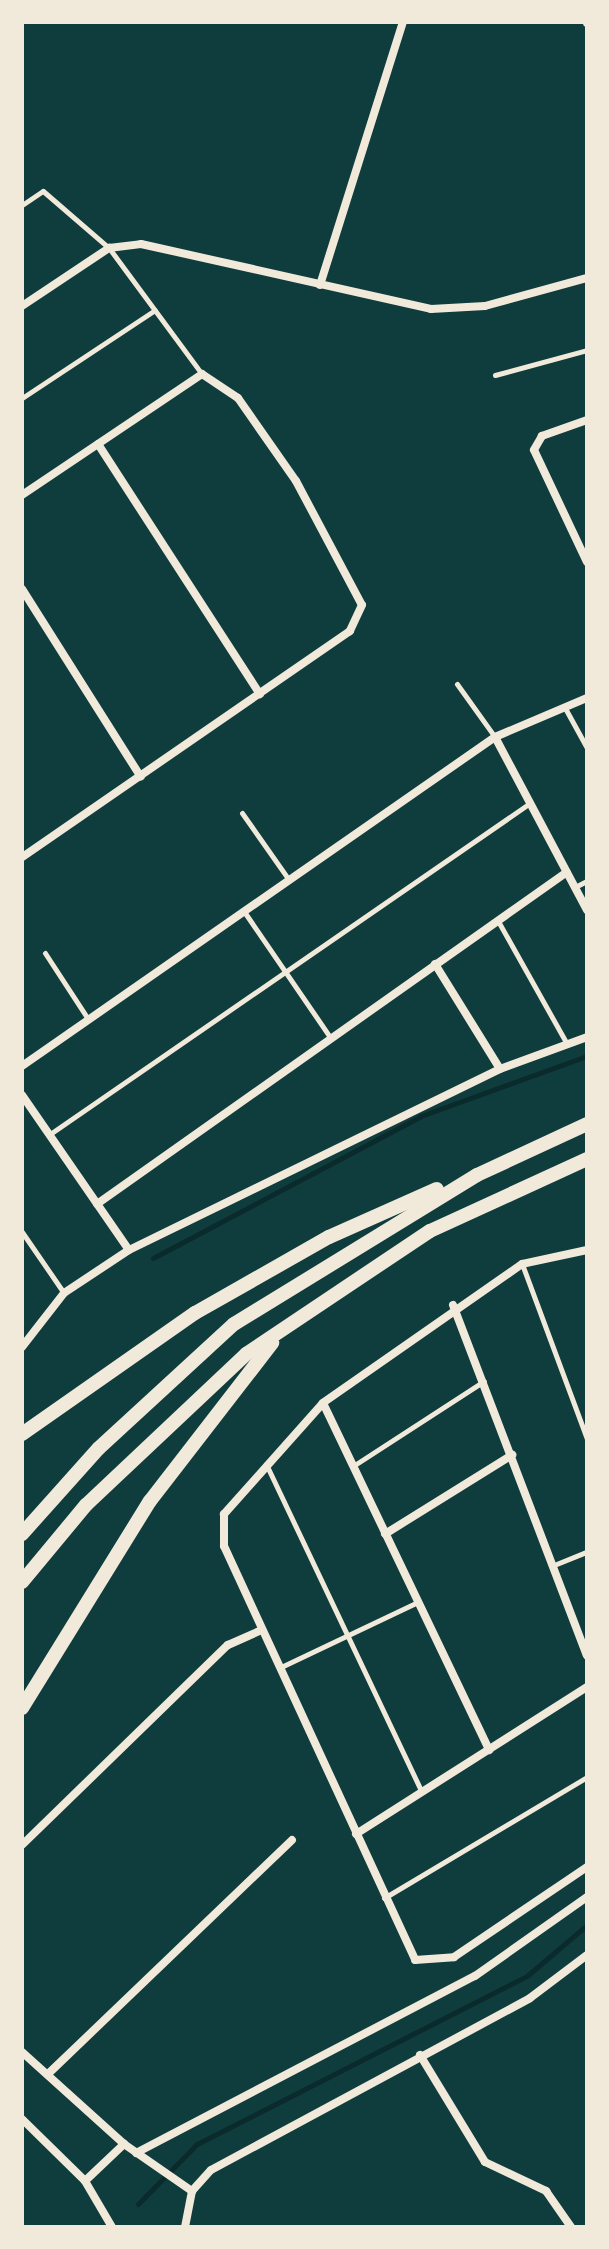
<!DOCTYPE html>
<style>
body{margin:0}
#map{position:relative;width:609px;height:2249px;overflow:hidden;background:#0f3d3e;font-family:"Titillium Web",sans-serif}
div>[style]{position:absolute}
.stream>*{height:5px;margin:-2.5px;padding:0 2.5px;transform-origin:2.5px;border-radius:2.5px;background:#0a2a2b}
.service>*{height:5px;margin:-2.5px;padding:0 2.5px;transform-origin:2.5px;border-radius:2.5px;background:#f1e9da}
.minor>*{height:8px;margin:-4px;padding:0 4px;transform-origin:4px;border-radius:4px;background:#f1e9da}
.primary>*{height:14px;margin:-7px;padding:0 7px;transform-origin:7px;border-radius:7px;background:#f1e9da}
span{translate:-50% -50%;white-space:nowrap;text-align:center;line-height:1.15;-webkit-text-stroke:6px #f1e9da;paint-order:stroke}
.frame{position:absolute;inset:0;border:24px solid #f1e9da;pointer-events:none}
</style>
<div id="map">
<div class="stream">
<i style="left:153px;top:1258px;width:303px;rotate:-27.9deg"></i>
<i style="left:421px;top:1116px;width:177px;rotate:-19.9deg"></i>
<i style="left:138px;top:2204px;width:84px;rotate:-45.5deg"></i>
<i style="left:197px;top:2144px;width:372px;rotate:-27deg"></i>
<i style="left:528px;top:1975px;width:77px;rotate:-40.3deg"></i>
</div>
<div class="service">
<i style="left:22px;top:205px;width:25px;rotate:-34deg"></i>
<i style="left:43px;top:191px;width:87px;rotate:40.8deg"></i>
<i style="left:109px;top:248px;width:157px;rotate:53.6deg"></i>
<i style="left:495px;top:375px;width:95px;rotate:-15.2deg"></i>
<i style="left:22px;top:398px;width:159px;rotate:-33.5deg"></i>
<i style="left:457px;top:684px;width:65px;rotate:54.4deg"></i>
<i style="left:565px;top:708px;width:46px;rotate:61.2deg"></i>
<i style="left:242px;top:813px;width:78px;rotate:54.9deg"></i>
<i style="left:575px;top:887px;width:13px;rotate:-27deg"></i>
<i style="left:243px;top:910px;width:154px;rotate:55.6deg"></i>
<i style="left:498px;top:921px;width:139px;rotate:60.7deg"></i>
<i style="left:45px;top:953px;width:79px;rotate:56.9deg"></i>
<i style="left:50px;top:1134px;width:583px;rotate:-34.59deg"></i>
<i style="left:22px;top:1232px;width:74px;rotate:55.5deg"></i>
<i style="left:522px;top:1264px;width:187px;rotate:69.6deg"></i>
<i style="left:266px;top:1464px;width:363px;rotate:64.6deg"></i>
<i style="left:353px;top:1466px;width:156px;rotate:-33deg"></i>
<i style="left:554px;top:1565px;width:35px;rotate:-22deg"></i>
<i style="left:281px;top:1667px;width:152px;rotate:-25.4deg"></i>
<i style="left:384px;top:1898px;width:236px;rotate:-30.8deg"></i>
</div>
<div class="minor">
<i style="left:587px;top:22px;width:1px;rotate:90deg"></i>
<i style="left:320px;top:285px;width:276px;rotate:-72.5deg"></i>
<i style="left:22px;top:306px;width:105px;rotate:-33.7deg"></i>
<i style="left:109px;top:248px;width:32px;rotate:-7deg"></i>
<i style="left:141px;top:244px;width:297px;rotate:12.6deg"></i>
<i style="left:431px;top:309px;width:54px;rotate:-3.2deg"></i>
<i style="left:485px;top:306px;width:106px;rotate:-15.4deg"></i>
<i style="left:587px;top:420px;width:48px;rotate:160.4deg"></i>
<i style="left:542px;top:436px;width:16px;rotate:120deg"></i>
<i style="left:534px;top:450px;width:124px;rotate:64.7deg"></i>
<i style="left:98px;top:444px;width:298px;rotate:57.1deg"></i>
<i style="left:22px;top:495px;width:217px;rotate:-33.9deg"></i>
<i style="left:202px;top:374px;width:43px;rotate:33.7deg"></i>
<i style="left:238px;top:398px;width:101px;rotate:55.1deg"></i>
<i style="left:296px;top:481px;width:140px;rotate:62deg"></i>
<i style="left:362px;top:605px;width:29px;rotate:115deg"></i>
<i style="left:350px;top:631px;width:398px;rotate:145.4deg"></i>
<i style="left:22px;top:589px;width:222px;rotate:57.7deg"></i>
<i style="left:495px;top:737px;width:196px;rotate:62deg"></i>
<i style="left:435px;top:964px;width:123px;rotate:58.2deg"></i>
<i style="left:22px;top:1066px;width:576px;rotate:-34.82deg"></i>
<i style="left:495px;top:737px;width:100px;rotate:-23deg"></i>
<i style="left:22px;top:1095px;width:188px;rotate:55.4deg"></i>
<i style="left:97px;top:1204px;width:575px;rotate:-35.24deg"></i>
<i style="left:587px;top:1250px;width:66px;rotate:167.8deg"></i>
<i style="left:522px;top:1264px;width:243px;rotate:145.1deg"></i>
<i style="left:323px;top:1403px;width:149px;rotate:131.7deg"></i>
<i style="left:224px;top:1514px;width:32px;rotate:90deg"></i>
<i style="left:224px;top:1546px;width:456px;rotate:65.2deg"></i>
<i style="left:415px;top:1960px;width:39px;rotate:-4deg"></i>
<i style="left:454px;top:1957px;width:161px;rotate:-34.1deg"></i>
<i style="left:453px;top:1305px;width:375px;rotate:69.1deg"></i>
<i style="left:22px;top:1347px;width:68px;rotate:-52.1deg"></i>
<i style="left:64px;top:1293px;width:78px;rotate:-33.5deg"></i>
<i style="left:129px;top:1250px;width:413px;rotate:-26deg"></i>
<i style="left:500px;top:1069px;width:93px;rotate:-20.2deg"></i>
<i style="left:323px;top:1403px;width:385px;rotate:64.4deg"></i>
<i style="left:385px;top:1534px;width:150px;rotate:-31.9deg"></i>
<i style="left:356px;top:1834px;width:274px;rotate:-32.5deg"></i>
<i style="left:22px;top:1845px;width:287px;rotate:-44.2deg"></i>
<i style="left:228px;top:1645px;width:37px;rotate:-24deg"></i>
<i style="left:22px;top:2052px;width:137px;rotate:42deg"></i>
<i style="left:124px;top:2144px;width:83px;rotate:34.7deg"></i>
<i style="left:420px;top:2055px;width:125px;rotate:58.7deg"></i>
<i style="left:485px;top:2162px;width:68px;rotate:25.4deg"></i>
<i style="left:546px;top:2191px;width:44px;rotate:55.2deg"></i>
<i style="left:48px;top:2074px;width:338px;rotate:-43.8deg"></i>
<i style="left:22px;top:2119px;width:88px;rotate:44.5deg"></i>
<i style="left:85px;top:2181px;width:53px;rotate:59.6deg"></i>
<i style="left:136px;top:2153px;width:382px;rotate:-27.6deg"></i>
<i style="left:475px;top:1976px;width:137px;rotate:-35.2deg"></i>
<i style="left:85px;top:2181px;width:54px;rotate:-43.5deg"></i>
<i style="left:185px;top:2227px;width:37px;rotate:-79deg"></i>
<i style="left:192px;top:2191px;width:28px;rotate:-48deg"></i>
<i style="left:211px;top:2170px;width:362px;rotate:-28.3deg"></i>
<i style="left:530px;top:1998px;width:71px;rotate:-37deg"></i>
</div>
<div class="primary">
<i style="left:22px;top:1434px;width:211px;rotate:-35deg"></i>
<i style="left:195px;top:1313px;width:154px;rotate:-29.6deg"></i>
<i style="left:329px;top:1237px;width:118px;rotate:-24deg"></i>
<i style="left:22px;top:1534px;width:115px;rotate:-48.2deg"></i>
<i style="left:99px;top:1448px;width:183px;rotate:-42.6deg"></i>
<i style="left:234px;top:1324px;width:285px;rotate:-31.5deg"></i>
<i style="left:477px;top:1175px;width:121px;rotate:-24.9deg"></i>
<i style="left:22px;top:1582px;width:100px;rotate:-50.3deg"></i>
<i style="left:86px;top:1505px;width:220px;rotate:-43.3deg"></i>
<i style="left:246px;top:1354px;width:221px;rotate:-33.8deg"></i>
<i style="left:430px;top:1231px;width:173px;rotate:-24.6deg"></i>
<i style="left:22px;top:1708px;width:243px;rotate:-58.3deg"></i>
<i style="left:150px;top:1501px;width:200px;rotate:-52.3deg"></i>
</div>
<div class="frame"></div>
</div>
